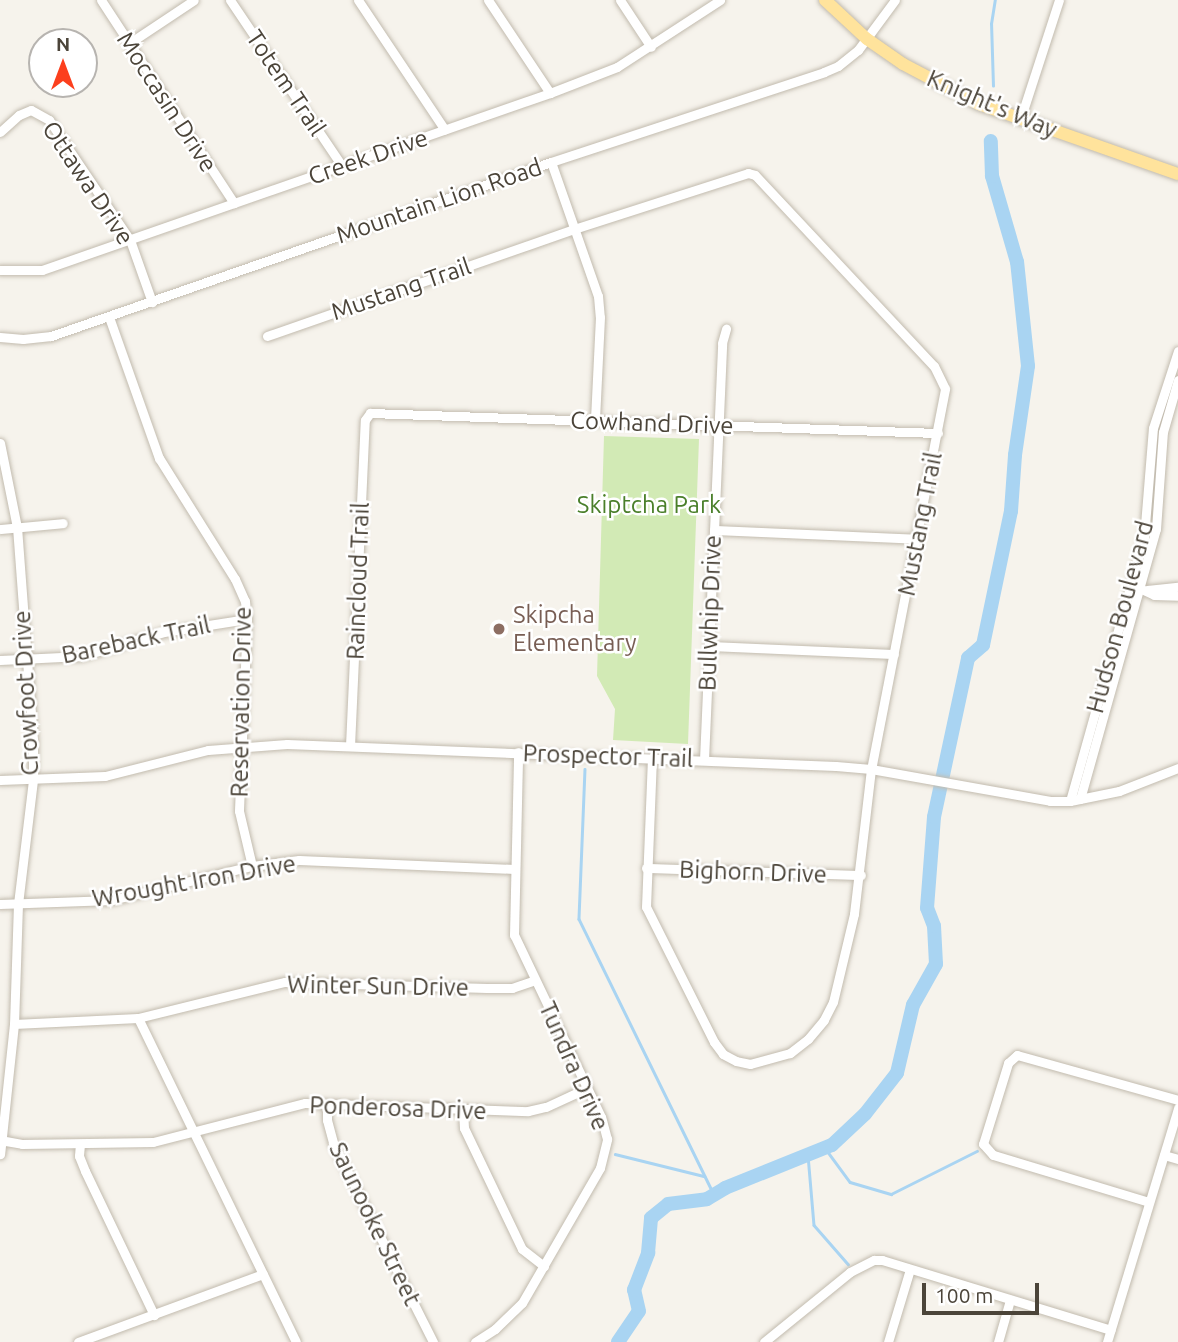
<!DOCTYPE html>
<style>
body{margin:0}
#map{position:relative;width:1178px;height:1342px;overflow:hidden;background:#f6f3ec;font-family:Ubuntu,sans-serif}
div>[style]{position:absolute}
.green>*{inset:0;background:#d2eab5}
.stream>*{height:2.5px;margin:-1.25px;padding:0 1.25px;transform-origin:1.25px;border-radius:1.25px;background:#a9d4f2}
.river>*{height:14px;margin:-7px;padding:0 7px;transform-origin:7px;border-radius:7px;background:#a9d4f2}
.roads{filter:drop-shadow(0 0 2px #c2bbae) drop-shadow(0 0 2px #c2bbae)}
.minor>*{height:9px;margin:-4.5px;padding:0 4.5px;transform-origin:4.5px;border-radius:4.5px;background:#fff}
.major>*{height:12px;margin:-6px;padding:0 6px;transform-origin:6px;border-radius:6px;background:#ffe39c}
.dots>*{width:19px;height:19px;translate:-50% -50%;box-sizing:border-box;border:4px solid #fff;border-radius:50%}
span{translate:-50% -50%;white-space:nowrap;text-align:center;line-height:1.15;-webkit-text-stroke:5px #fff;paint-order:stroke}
.street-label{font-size:24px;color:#4b4439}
.park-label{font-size:24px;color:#4a7f2a}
.education-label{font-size:24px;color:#785e54}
.left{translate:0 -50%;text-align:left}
.north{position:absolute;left:28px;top:28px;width:70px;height:70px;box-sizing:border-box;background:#fff;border:2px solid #b7b4b0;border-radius:50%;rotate:0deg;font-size:19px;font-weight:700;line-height:28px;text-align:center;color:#4b4439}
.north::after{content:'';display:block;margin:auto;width:24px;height:32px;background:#fc3f1d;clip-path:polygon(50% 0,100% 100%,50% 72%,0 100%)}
.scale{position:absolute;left:922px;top:1283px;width:117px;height:32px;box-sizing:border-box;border:4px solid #4b4439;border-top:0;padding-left:9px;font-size:21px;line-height:24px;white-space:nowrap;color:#4b4439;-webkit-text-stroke:5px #fff;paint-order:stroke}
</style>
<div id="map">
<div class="green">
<i style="clip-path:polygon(604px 436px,699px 439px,688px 744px,613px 740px,615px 709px,597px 676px)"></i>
</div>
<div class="stream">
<i style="left:993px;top:86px;width:62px;rotate:-91.8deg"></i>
<i style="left:991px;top:24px;width:24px;rotate:-81deg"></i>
<i style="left:585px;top:769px;width:150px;rotate:92.3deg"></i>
<i style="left:579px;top:919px;width:307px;rotate:63.9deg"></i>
<i style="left:825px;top:1148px;width:42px;rotate:53.7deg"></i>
<i style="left:850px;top:1182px;width:43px;rotate:16.3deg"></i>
<i style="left:891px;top:1194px;width:96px;rotate:-26.6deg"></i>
<i style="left:615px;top:1154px;width:92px;rotate:13.9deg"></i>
<i style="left:808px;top:1155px;width:70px;rotate:85.1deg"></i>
<i style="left:814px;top:1225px;width:52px;rotate:48.9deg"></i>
</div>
<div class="river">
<i style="left:618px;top:1342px;width:37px;rotate:-56deg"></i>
<i style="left:639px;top:1311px;width:22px;rotate:-103deg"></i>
<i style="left:634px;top:1290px;width:40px;rotate:-69deg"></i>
<i style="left:648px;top:1253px;width:35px;rotate:-85deg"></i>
<i style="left:651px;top:1218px;width:22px;rotate:-39deg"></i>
<i style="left:668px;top:1204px;width:39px;rotate:-7deg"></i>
<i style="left:707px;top:1199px;width:21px;rotate:-31deg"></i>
<i style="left:725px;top:1188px;width:115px;rotate:-21.9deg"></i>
<i style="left:832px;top:1145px;width:45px;rotate:-43.2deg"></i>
<i style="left:865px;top:1114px;width:52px;rotate:-52deg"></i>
<i style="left:897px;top:1073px;width:70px;rotate:-76.8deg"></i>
<i style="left:913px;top:1005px;width:47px;rotate:-60.7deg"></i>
<i style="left:936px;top:964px;width:38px;rotate:-93deg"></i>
<i style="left:934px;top:926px;width:19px;rotate:-111deg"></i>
<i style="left:927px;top:908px;width:91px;rotate:-85.6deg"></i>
<i style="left:934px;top:817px;width:163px;rotate:-77.9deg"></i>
<i style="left:968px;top:658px;width:20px;rotate:-41deg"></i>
<i style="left:983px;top:645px;width:137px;rotate:-78.2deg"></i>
<i style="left:1011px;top:511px;width:56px;rotate:-85.9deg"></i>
<i style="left:1015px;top:455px;width:90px;rotate:-81.7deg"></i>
<i style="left:1028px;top:366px;width:105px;rotate:-96deg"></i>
<i style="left:1017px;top:262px;width:90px;rotate:-106.2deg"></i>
<i style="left:992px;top:176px;width:35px;rotate:-92deg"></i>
</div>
<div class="roads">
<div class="minor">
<i style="left:101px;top:0;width:243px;rotate:56.8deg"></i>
<i style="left:230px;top:0;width:200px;rotate:56deg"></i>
<i style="left:358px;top:0;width:156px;rotate:56.2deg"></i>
<i style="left:488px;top:0;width:112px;rotate:56.3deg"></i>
<i style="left:620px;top:0;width:56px;rotate:56.6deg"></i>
<i style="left:128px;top:44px;width:79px;rotate:-33.7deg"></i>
<i style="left:1020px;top:120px;width:126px;rotate:-72deg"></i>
<i style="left:0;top:132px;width:25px;rotate:-42deg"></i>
<i style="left:19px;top:115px;width:13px;rotate:-23deg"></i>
<i style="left:31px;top:110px;width:21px;rotate:29deg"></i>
<i style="left:49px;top:120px;width:145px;rotate:56deg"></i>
<i style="left:130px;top:240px;width:66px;rotate:70.5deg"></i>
<i style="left:551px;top:162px;width:142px;rotate:70.7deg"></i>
<i style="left:598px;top:296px;width:21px;rotate:85deg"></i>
<i style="left:600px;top:317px;width:104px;rotate:92.8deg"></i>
<i style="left:0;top:270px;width:42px"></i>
<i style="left:42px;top:270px;width:538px;rotate:-19.21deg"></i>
<i style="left:550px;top:93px;width:72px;rotate:-21.2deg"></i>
<i style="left:617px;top:67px;width:123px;rotate:-33deg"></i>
<i style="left:109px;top:317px;width:150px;rotate:70.5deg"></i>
<i style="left:159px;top:458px;width:143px;rotate:57.9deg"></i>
<i style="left:235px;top:579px;width:24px;rotate:66deg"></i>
<i style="left:245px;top:601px;width:18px;rotate:84deg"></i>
<i style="left:247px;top:619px;width:192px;rotate:92.4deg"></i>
<i style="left:239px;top:811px;width:57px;rotate:76.7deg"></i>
<i style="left:267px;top:336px;width:325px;rotate:-19.2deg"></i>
<i style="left:574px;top:229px;width:183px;rotate:-17.8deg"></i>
<i style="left:748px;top:173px;width:7px;rotate:16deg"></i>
<i style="left:755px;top:175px;width:262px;rotate:46.9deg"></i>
<i style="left:934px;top:366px;width:25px;rotate:64deg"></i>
<i style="left:945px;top:389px;width:387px;rotate:101deg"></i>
<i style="left:871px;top:769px;width:146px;rotate:96.7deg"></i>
<i style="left:854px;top:914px;width:90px;rotate:103.4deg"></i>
<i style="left:833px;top:1002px;width:20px;rotate:117deg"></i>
<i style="left:824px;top:1020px;width:25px;rotate:130deg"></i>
<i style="left:808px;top:1039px;width:23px;rotate:142deg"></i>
<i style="left:790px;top:1053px;width:41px;rotate:164.6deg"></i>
<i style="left:750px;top:1064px;width:14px;rotate:-168deg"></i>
<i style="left:736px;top:1061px;width:15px;rotate:-152deg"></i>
<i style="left:723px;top:1054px;width:15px;rotate:-127deg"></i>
<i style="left:714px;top:1042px;width:151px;rotate:-116.7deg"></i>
<i style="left:646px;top:907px;width:149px;rotate:-87.7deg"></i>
<i style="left:0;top:337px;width:23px;rotate:5deg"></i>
<i style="left:23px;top:339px;width:28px;rotate:-6deg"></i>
<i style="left:51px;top:336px;width:529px;rotate:-19.19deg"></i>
<i style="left:551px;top:162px;width:287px;rotate:-18.2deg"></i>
<i style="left:824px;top:72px;width:15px;rotate:-23deg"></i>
<i style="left:838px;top:66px;width:26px;rotate:-39deg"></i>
<i style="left:858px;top:50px;width:62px;rotate:-53.5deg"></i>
<i style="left:0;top:443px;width:86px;rotate:78.6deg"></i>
<i style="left:17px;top:527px;width:214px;rotate:85.7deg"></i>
<i style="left:33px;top:740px;width:40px;rotate:90deg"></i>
<i style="left:33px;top:780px;width:125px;rotate:96.9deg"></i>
<i style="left:18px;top:904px;width:120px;rotate:91.9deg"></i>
<i style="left:14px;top:1024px;width:131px;rotate:96.1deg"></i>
<i style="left:0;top:529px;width:63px;rotate:-5.4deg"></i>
<i style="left:714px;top:530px;width:203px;rotate:2.5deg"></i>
<i style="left:1137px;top:587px;width:19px;rotate:25deg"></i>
<i style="left:1154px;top:595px;width:24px;rotate:2deg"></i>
<i style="left:1147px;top:590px;width:31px;rotate:-6deg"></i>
<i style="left:709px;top:646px;width:185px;rotate:2.5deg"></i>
<i style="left:0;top:660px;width:82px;rotate:-2.8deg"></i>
<i style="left:82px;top:656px;width:85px;rotate:-16.3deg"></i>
<i style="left:164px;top:632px;width:84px;rotate:-8.9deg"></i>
<i style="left:350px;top:746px;width:326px;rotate:-87.4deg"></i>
<i style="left:365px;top:420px;width:9px;rotate:-54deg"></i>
<i style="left:370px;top:413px;width:568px;rotate:2.02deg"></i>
<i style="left:704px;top:760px;width:417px;rotate:-87.5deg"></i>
<i style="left:722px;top:343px;width:15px;rotate:-74deg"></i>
<i style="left:0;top:780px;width:105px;rotate:-2.2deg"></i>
<i style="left:105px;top:776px;width:106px;rotate:-14.2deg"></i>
<i style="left:208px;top:750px;width:79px;rotate:-4.3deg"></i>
<i style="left:287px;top:744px;width:549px;rotate:2.29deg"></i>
<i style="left:836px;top:766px;width:35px;rotate:5deg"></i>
<i style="left:871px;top:769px;width:182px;rotate:10.1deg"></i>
<i style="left:1050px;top:801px;width:20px"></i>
<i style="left:1070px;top:801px;width:50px;rotate:-11.5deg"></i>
<i style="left:1119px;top:791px;width:63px;rotate:-21.3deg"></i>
<i style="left:1080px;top:799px;width:280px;rotate:-74.3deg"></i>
<i style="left:1156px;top:529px;width:97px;rotate:-85.9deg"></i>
<i style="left:1163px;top:432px;width:54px;rotate:-73.9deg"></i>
<i style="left:1070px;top:801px;width:274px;rotate:-74.3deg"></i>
<i style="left:1144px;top:537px;width:109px;rotate:-85.3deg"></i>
<i style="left:1153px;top:428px;width:81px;rotate:-72deg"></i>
<i style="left:646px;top:868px;width:215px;rotate:1.9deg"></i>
<i style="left:0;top:904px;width:112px;rotate:-2deg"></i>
<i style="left:112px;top:900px;width:144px;rotate:-13.7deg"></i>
<i style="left:252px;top:866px;width:47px;rotate:-7.3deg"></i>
<i style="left:299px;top:860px;width:215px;rotate:2.4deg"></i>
<i style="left:138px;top:1018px;width:360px;rotate:64deg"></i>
<i style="left:14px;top:1024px;width:124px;rotate:-2.8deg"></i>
<i style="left:138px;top:1018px;width:151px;rotate:-13.8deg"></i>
<i style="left:285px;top:982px;width:202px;rotate:1.7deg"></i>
<i style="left:487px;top:988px;width:25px"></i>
<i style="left:512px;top:988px;width:24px;rotate:-19deg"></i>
<i style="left:327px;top:1104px;width:16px;rotate:90deg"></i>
<i style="left:327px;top:1120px;width:24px;rotate:75deg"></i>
<i style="left:333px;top:1143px;width:223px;rotate:63.3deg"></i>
<i style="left:463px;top:1109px;width:19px;rotate:87deg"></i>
<i style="left:464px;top:1128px;width:134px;rotate:64.4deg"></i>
<i style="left:522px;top:1249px;width:28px;rotate:38deg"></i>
<i style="left:0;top:1140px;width:22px;rotate:10deg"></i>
<i style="left:22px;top:1144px;width:131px;rotate:-0.9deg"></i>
<i style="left:153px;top:1142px;width:157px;rotate:-14.4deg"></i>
<i style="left:305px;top:1103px;width:223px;rotate:2.1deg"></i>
<i style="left:528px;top:1111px;width:18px;rotate:-13deg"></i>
<i style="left:546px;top:1107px;width:45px;rotate:-24.9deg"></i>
<i style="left:80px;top:1144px;width:12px;rotate:95deg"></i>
<i style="left:79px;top:1156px;width:16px;rotate:68deg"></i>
<i style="left:85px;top:1171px;width:160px;rotate:64.4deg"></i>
<i style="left:1164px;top:1155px;width:15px;rotate:16deg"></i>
<i style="left:1149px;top:1202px;width:163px;rotate:-163.2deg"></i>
<i style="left:993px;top:1155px;width:15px;rotate:-132deg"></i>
<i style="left:983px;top:1144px;width:85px;rotate:-72.8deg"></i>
<i style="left:1008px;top:1063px;width:12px;rotate:-42deg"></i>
<i style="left:1017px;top:1055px;width:167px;rotate:15.6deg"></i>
<i style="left:78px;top:1342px;width:197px;rotate:-20.2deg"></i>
<i style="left:475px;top:1342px;width:24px;rotate:-33deg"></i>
<i style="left:495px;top:1329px;width:37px;rotate:-44deg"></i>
<i style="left:522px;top:1303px;width:156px;rotate:-60deg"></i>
<i style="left:600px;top:1168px;width:30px;rotate:-76deg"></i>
<i style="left:607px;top:1139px;width:23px;rotate:-105deg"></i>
<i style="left:601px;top:1117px;width:202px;rotate:-115.5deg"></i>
<i style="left:514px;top:935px;width:183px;rotate:-88.7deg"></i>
<i style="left:764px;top:1342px;width:111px;rotate:-39.1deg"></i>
<i style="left:850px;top:1272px;width:27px;rotate:-27deg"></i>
<i style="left:874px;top:1260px;width:8px"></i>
<i style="left:882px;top:1260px;width:239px;rotate:17deg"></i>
<i style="left:888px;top:1342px;width:76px;rotate:-73.2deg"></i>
<i style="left:998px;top:1342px;width:44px;rotate:-74.1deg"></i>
<i style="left:1107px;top:1342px;width:245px;rotate:-73.1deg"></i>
</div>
<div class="major">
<i style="left:825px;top:0;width:57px;rotate:42.9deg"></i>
<i style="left:867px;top:39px;width:44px;rotate:34.8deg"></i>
<i style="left:903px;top:64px;width:86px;rotate:27.8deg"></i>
<i style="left:979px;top:104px;width:211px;rotate:19.4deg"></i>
</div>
</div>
<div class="dots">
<i style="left:499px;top:629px;background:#8d6e63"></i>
</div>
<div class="street-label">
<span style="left:286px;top:83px;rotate:56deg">Totem Trail</span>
<span style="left:167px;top:102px;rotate:57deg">Moccasin Drive</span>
<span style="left:992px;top:104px;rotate:23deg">Knight's Way</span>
<span style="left:368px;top:157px;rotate:-19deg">Creek Drive</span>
<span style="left:88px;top:183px;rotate:56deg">Ottawa Drive</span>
<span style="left:439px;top:201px;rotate:-19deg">Mountain Lion Road</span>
<span style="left:401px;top:289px;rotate:-19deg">Mustang Trail</span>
<span style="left:652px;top:423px;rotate:2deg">Cowhand Drive</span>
<span style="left:920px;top:524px;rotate:-79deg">Mustang Trail</span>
<span style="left:358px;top:581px;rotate:-88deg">Raincloud Trail</span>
<span style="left:710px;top:613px;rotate:-88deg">Bullwhip Drive</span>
<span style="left:1120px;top:617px;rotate:-75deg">Hudson Boulevard</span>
<span style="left:136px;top:640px;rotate:-12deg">Bareback Trail</span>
<span style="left:26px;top:693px;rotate:-93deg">Crowfoot Drive</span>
<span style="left:241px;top:702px;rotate:-89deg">Reservation Drive</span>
<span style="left:608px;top:756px;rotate:2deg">Prospector Trail</span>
<span style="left:753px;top:872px;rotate:2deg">Bighorn Drive</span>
<span style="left:194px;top:881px;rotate:-10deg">Wrought Iron Drive</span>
<span style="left:378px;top:986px;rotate:1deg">Winter Sun Drive</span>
<span style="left:574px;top:1066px;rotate:66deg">Tundra Drive</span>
<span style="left:398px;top:1108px;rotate:2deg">Ponderosa Drive</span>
<span style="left:375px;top:1224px;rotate:64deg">Saunooke Street</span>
</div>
<div class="park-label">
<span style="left:649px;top:505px">Skiptcha Park</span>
</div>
<div class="education-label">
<span class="left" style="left:513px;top:629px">Skipcha<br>Elementary</span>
</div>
<div class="north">N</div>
<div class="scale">100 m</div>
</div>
